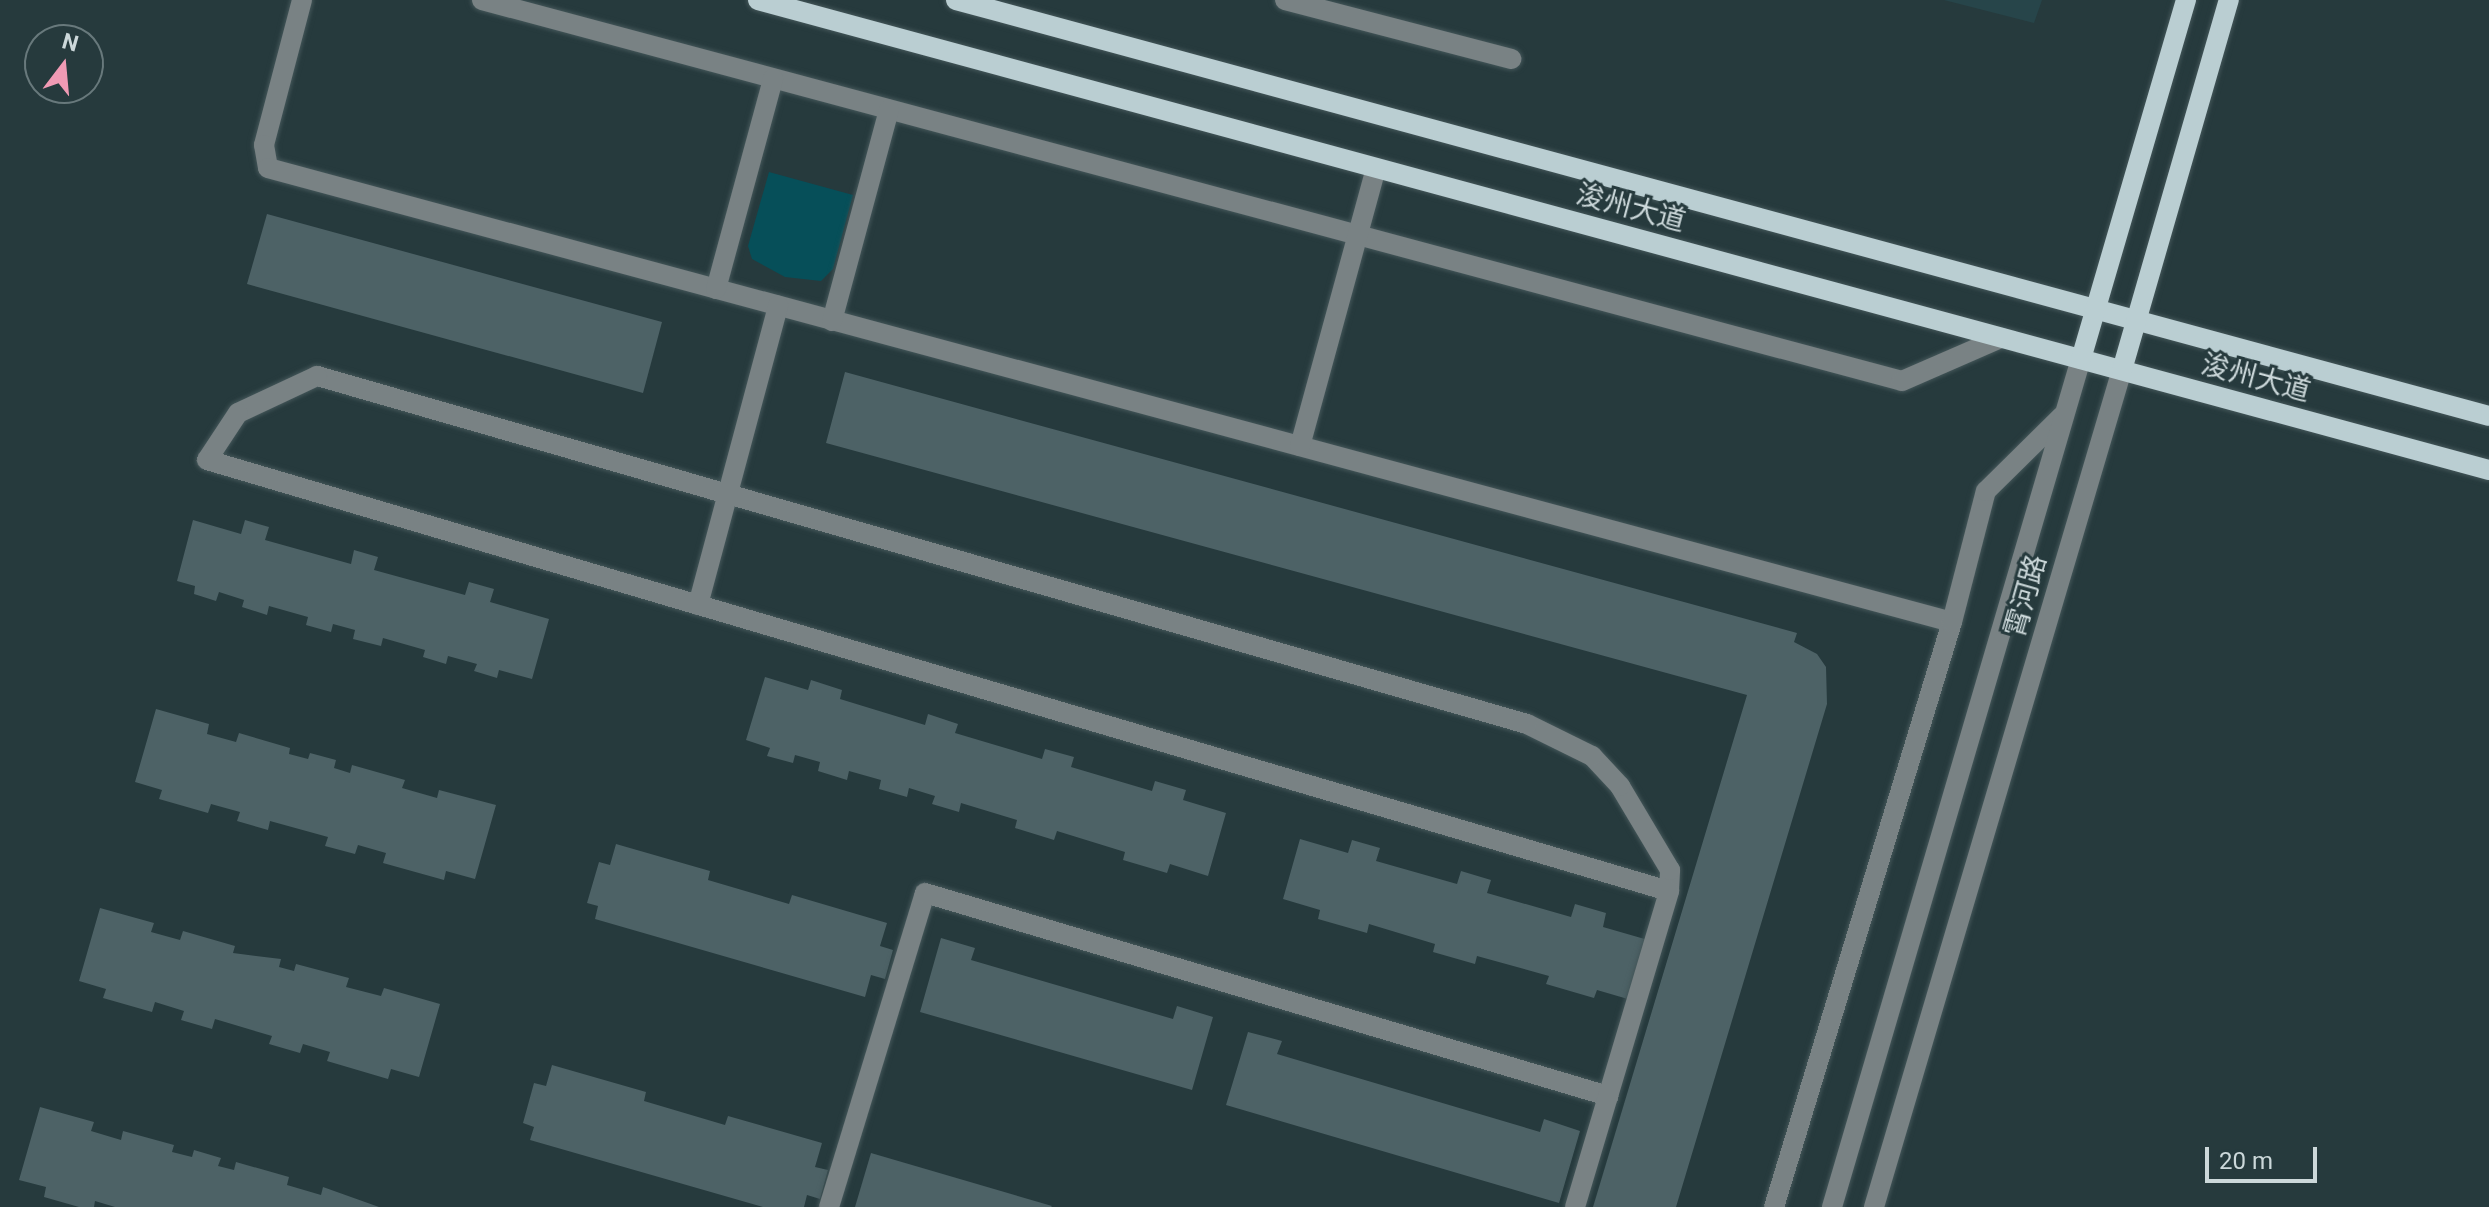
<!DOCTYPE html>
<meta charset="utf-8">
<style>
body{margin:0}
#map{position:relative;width:2489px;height:1207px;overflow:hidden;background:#263a3d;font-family:Roboto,"Noto Sans SC",sans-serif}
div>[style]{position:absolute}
.built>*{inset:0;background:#27454a}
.green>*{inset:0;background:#064f59}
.building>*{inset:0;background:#4d6266}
.roads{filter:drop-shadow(0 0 2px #445659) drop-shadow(0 0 2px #445659)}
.minor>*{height:20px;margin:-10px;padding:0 10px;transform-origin:10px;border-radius:10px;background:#798284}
.major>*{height:20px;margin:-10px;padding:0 10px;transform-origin:10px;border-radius:10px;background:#baced2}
span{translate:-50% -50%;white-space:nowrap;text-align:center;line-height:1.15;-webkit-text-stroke:6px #263a3d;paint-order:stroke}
.street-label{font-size:28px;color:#ccd8da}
.north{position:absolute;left:24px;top:24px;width:80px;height:80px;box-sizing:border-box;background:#263a3d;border:2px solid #68797c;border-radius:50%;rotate:16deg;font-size:22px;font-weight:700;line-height:32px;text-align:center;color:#ccd8da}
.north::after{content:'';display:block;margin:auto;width:28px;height:36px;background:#f09ab4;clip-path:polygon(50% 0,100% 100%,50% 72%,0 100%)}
.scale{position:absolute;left:2205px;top:1147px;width:112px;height:36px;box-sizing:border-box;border:4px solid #ccd8da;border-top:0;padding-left:10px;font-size:24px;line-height:28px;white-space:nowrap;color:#ccd8da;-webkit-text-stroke:6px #263a3d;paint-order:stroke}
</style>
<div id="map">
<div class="built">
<i style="clip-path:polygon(1944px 0,2042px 0,2034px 23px)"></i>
</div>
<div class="green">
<i style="clip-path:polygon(769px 172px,853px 195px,833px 269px,821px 281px,785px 277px,752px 259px,748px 246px)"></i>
</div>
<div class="building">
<i style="clip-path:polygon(267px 214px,662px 322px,643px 393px,247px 284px)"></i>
<i style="clip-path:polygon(845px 372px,1797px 633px,1794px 642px,1817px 654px,1826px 667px,1827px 704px,1676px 1207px,1593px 1207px,1747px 695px,826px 443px)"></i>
<i style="clip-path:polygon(193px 520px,241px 534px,245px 520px,269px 527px,265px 540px,351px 564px,354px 550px,378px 557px,374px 570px,465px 595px,469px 582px,494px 589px,490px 602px,549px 619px,532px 679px,499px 670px,497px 678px,474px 671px,477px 664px,448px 656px,446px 664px,423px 657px,425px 650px,383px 638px,381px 646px,353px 639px,355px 630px,333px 624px,331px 632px,306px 625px,308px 617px,269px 606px,267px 615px,242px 607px,244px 600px,219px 592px,216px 601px,194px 594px,195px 586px,177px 581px)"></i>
<i style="clip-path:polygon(765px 677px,808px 690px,811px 680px,842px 690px,840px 699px,925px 725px,928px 714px,958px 724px,955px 733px,1042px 759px,1045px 749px,1074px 757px,1071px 767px,1152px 791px,1155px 781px,1186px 790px,1183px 800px,1226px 813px,1208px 876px,1170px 864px,1167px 873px,1123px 860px,1125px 852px,1057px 831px,1054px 840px,1015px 828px,1017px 820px,961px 803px,959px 812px,932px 804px,935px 796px,909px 788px,907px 797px,879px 789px,881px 780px,849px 771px,847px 780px,818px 771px,820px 762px,795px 755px,793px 763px,767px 756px,770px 748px,746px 740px)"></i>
<i style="clip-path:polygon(156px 709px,209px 724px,207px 734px,236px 742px,239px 733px,290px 748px,289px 754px,308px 759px,310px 753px,336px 760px,334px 768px,350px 773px,352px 765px,405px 780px,402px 788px,437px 798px,439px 790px,496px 805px,475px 879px,446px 871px,444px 880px,383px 863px,386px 853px,358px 845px,355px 854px,325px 846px,328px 837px,270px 821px,268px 830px,237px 821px,240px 812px,211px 804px,208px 813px,159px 799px,162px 790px,135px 782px)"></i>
<i style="clip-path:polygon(1300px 839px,1348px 853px,1352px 840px,1380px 848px,1376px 861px,1457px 884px,1461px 871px,1491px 880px,1487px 893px,1571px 917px,1575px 904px,1606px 913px,1603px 927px,1655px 942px,1638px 1002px,1597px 990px,1594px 998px,1546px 984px,1549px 976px,1477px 956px,1475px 964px,1433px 952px,1435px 944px,1369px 924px,1367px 933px,1318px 919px,1320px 910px,1283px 899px)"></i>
<i style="clip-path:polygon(616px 844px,710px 871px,708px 880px,789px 904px,792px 895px,887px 923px,880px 946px,893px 950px,885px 979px,871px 975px,865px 997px,595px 919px,598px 906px,587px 903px,599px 862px,610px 865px)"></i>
<i style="clip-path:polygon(100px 908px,154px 923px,151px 932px,180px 940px,183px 931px,235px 946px,233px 953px,281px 959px,279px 967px,294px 971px,296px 964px,349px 978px,346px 987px,381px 996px,384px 988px,440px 1004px,419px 1077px,391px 1069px,388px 1079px,327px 1061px,330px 1052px,303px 1044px,300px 1053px,269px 1044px,272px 1036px,215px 1019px,212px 1029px,181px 1020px,184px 1011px,155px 1002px,152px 1012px,103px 998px,106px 989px,79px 981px)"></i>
<i style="clip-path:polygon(941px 938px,975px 948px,971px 960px,1173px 1019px,1177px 1006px,1213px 1017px,1192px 1090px,920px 1012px)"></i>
<i style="clip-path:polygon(1248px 1032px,1282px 1041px,1277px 1054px,1540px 1132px,1544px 1119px,1580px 1131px,1559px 1203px,1226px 1105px)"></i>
<i style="clip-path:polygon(552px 1065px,646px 1092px,644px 1101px,725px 1125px,728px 1116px,822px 1143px,815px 1167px,828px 1170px,820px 1199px,807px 1195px,804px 1207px,763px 1207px,530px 1140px,534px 1127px,523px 1123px,534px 1083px,546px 1086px)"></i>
<i style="clip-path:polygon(40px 1107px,94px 1122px,91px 1131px,121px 1140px,123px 1131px,174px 1145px,172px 1152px,192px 1157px,194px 1150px,221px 1158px,218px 1166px,234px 1170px,236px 1162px,289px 1177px,287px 1185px,321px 1195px,323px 1187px,379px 1207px,115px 1207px,95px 1201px,94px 1207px,79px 1207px,44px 1197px,46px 1187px,19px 1180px)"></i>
<i style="clip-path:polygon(871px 1153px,1052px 1206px,1051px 1207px,855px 1207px)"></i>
</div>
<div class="roads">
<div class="minor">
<i style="left:302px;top:0;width:150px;rotate:104.7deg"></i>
<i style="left:264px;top:145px;width:23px;rotate:80deg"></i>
<i style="left:268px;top:168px;width:1744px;rotate:15.09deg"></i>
<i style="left:482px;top:0;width:1470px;rotate:15.02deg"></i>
<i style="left:1902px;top:381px;width:108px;rotate:-23.5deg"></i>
<i style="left:1285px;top:0;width:234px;rotate:14.6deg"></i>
<i style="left:716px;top:289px;width:218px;rotate:-74.8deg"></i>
<i style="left:832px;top:321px;width:219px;rotate:-74.9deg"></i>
<i style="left:1300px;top:446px;width:288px;rotate:-74.7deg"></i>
<i style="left:698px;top:605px;width:310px;rotate:-75deg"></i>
<i style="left:829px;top:1207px;width:328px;rotate:-73deg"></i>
<i style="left:925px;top:893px;width:713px;rotate:16.55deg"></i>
<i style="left:1575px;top:1207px;width:330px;rotate:-73.4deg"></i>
<i style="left:1669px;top:891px;width:21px;rotate:-87deg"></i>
<i style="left:1670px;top:870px;width:98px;rotate:-120.8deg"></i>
<i style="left:1620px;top:786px;width:41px;rotate:-133deg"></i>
<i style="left:1592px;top:756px;width:72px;rotate:-153.8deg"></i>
<i style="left:1527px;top:724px;width:1259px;rotate:-163.95deg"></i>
<i style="left:317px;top:376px;width:87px;rotate:154.9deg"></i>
<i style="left:238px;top:413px;width:56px;rotate:123.4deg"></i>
<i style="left:207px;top:460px;width:1524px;rotate:16.43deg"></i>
<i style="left:1774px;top:1207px;width:611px;rotate:-73.08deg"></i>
<i style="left:1952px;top:622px;width:135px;rotate:-75.5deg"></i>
<i style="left:1986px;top:491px;width:107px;rotate:-44.6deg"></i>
<i style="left:1832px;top:1207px;width:884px;rotate:-73.64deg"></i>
<i style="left:1874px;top:1207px;width:873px;rotate:-73.5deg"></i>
</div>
<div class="major">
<i style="left:758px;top:0;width:1794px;rotate:15.19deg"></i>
<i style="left:956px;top:0;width:1588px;rotate:15.18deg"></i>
<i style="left:2081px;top:359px;width:374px;rotate:-73.7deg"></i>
<i style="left:2122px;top:370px;width:385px;rotate:-73.9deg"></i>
</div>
</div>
<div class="street-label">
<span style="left:1631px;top:208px;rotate:15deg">浚州大道</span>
<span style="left:2256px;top:378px;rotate:15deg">浚州大道</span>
<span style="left:2026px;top:596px;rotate:-74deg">霄河路</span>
</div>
<div class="north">N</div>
<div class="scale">20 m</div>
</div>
